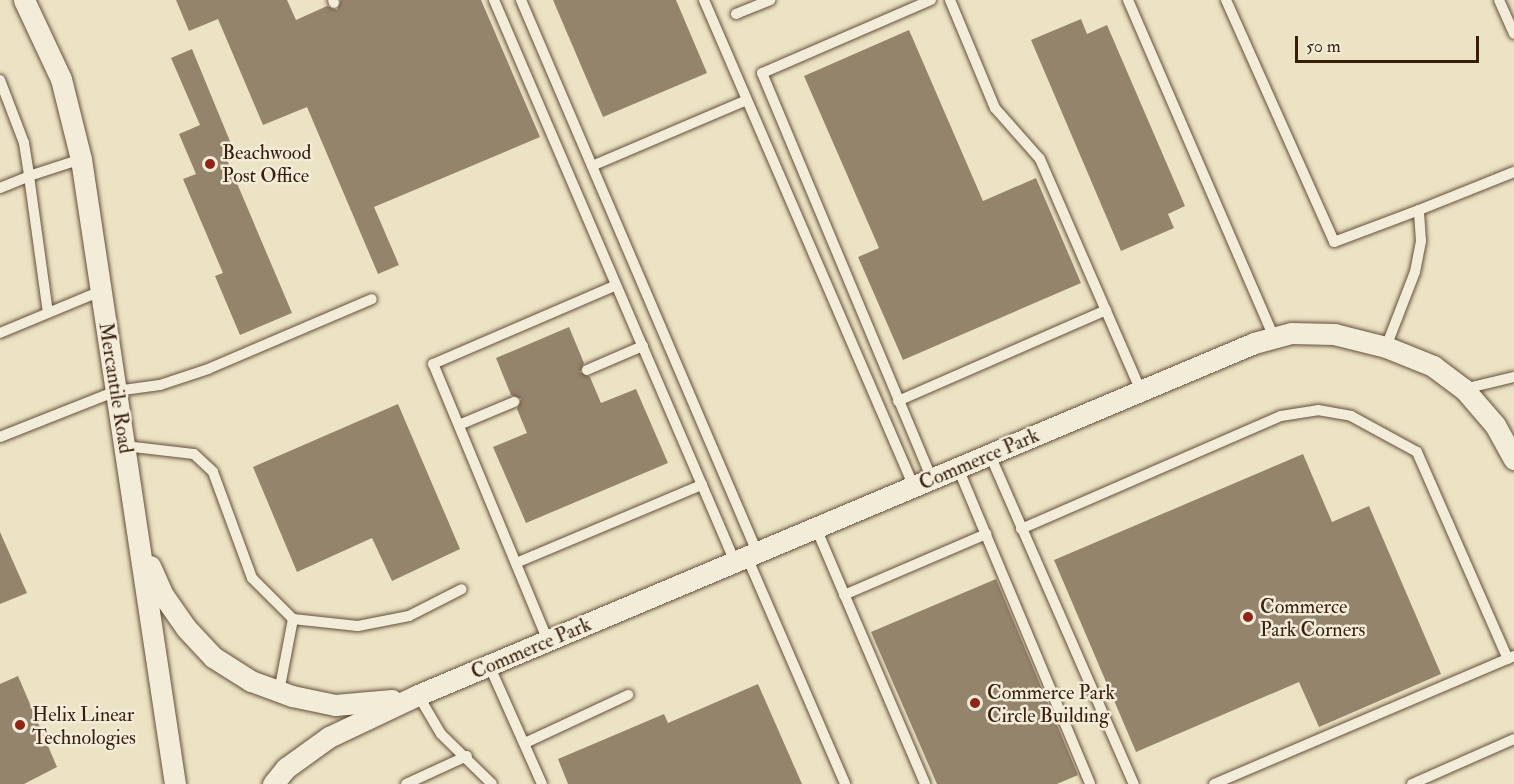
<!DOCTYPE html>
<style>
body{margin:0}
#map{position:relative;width:1514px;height:784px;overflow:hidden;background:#ece2c4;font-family:"IM FELL Double Pica",serif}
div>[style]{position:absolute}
.building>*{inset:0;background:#95846c}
.roads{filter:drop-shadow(0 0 2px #64503a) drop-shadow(0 0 2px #64503a)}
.lane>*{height:10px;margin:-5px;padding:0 5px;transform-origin:5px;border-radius:5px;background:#f3ecd9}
.street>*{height:21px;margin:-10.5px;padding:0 10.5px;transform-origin:10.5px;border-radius:10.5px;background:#f3ecd9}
.dots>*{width:16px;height:16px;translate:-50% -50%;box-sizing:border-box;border:3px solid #f3ecd9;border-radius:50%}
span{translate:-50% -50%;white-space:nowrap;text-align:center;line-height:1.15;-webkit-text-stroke:5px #f3ecd9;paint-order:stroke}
.poi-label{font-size:20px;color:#371f0c}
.left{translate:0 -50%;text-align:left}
.street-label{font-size:20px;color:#371f0c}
.scale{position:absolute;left:1295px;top:36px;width:184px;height:27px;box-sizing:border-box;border:3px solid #371f0c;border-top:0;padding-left:8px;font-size:18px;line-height:21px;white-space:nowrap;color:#371f0c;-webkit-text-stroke:4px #f3ecd9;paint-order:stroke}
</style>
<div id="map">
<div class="building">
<i style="clip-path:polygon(176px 0,287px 0,296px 20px,327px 6px,337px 10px,341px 0,481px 0,540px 137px,374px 207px,399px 265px,378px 274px,307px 107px,263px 125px,218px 19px,189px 31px)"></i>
<i style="clip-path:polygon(553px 0,676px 0,707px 73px,603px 117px)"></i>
<i style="clip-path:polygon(1081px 19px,1087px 34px,1107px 25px,1185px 206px,1168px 214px,1174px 228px,1121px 251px,1031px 40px)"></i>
<i style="clip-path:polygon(909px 30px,983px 201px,1036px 178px,1081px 283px,903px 360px,858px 257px,879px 248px,804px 76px)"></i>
<i style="clip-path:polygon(192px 49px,234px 151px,225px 155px,292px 313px,240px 335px,215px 276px,223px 273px,183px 179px,196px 174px,179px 134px,200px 125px,171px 58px)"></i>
<i style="clip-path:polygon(569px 327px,584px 363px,580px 372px,590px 377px,601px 403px,636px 389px,668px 463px,526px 523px,493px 447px,527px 433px,517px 409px,521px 399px,511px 395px,496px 358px)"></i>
<i style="clip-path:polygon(398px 404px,460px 549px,392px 581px,372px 538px,297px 572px,253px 467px)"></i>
<i style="clip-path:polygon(1303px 454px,1332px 522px,1369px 506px,1441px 674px,1319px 727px,1299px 682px,1136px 752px,1054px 560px)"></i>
<i style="clip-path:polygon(0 532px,27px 593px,0 604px)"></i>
<i style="clip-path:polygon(996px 579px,1078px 775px,1057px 784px,937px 784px,871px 632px)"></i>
<i style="clip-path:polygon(18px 676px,57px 767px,24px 784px,0 784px,0 684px)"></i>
<i style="clip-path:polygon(758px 684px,802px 784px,568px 784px,558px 759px,664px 714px,668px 723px)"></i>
</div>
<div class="roads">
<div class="lane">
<i style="left:333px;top:0;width:3px;rotate:72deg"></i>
<i style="left:494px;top:0;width:611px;rotate:66.79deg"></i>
<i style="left:521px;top:0;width:600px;rotate:66.85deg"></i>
<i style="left:704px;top:0;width:530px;rotate:66.67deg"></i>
<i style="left:931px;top:0;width:184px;rotate:156.6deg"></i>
<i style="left:762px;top:73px;width:440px;rotate:67.3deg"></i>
<i style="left:950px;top:0;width:117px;rotate:67.4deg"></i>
<i style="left:995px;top:108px;width:68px;rotate:48.6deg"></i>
<i style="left:1040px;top:159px;width:253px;rotate:66.5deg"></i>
<i style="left:1128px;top:0;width:368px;rotate:66.6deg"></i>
<i style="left:1226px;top:0;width:265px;rotate:65.9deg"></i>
<i style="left:1334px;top:242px;width:91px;rotate:-20.6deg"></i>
<i style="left:1499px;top:0;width:37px;rotate:66deg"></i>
<i style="left:736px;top:14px;width:37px;rotate:-22deg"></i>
<i style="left:0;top:80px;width:67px;rotate:69.1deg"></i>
<i style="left:24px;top:143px;width:33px;rotate:81deg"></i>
<i style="left:29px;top:176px;width:55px;rotate:-18.1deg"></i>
<i style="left:592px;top:166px;width:168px;rotate:-23.1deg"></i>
<i style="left:0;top:188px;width:31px;rotate:-22deg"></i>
<i style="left:29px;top:176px;width:138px;rotate:82.1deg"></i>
<i style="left:0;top:333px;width:109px;rotate:-22.6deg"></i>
<i style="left:1386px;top:347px;width:80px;rotate:-68.9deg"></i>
<i style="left:1415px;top:272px;width:32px;rotate:-79deg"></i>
<i style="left:1421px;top:241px;width:31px;rotate:-94deg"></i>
<i style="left:1419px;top:210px;width:102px;rotate:-21.8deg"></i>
<i style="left:587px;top:370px;width:61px;rotate:-23.2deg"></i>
<i style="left:1464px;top:389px;width:51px;rotate:-13.5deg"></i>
<i style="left:898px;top:401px;width:227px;rotate:-23.6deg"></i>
<i style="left:459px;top:425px;width:60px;rotate:-22.7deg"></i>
<i style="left:0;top:437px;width:125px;rotate:-21.6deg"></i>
<i style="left:116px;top:391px;width:44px;rotate:-7.8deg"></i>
<i style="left:160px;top:385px;width:51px;rotate:-18.4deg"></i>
<i style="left:208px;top:369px;width:178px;rotate:-23.1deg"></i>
<i style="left:125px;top:446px;width:69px;rotate:6.6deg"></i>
<i style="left:194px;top:454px;width:26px;rotate:43deg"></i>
<i style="left:213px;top:472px;width:113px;rotate:69.8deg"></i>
<i style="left:252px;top:578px;width:58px;rotate:45deg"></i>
<i style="left:293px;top:619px;width:74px;rotate:100.9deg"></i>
<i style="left:990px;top:455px;width:359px;rotate:66.4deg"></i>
<i style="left:958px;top:468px;width:342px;rotate:67.3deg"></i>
<i style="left:816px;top:528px;width:278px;rotate:66.9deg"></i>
<i style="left:1021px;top:529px;width:283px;rotate:-23.5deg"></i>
<i style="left:1281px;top:416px;width:37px;rotate:-9deg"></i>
<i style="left:1318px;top:410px;width:34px;rotate:10deg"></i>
<i style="left:1351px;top:416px;width:75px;rotate:28.6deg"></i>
<i style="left:1417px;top:452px;width:226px;rotate:66.3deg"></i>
<i style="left:747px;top:557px;width:247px;rotate:66.6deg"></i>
<i style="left:516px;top:563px;width:202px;rotate:-22.8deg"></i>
<i style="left:844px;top:595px;width:155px;rotate:-23.2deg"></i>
<i style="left:293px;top:619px;width:65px;rotate:6.1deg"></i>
<i style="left:358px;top:626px;width:52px;rotate:-11.1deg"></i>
<i style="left:409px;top:616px;width:59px;rotate:-27deg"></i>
<i style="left:548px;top:641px;width:300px;rotate:-112.5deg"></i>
<i style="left:433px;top:364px;width:199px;rotate:-23.3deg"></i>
<i style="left:489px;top:665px;width:130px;rotate:66deg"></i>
<i style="left:418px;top:695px;width:45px;rotate:59.5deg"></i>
<i style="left:441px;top:734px;width:71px;rotate:44.4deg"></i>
<i style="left:525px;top:743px;width:114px;rotate:-25deg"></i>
<i style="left:406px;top:784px;width:67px;rotate:-24.7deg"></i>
<i style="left:1214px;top:784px;width:326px;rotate:-23.1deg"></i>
<i style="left:1412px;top:784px;width:111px;rotate:-23.8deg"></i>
</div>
<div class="street">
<i style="left:24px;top:0;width:87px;rotate:64.9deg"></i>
<i style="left:61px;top:79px;width:82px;rotate:76deg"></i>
<i style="left:81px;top:159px;width:632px;rotate:81.45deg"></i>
<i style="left:150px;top:566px;width:32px;rotate:66deg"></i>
<i style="left:163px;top:595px;width:40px;rotate:55.1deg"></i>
<i style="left:186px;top:628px;width:40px;rotate:47deg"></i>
<i style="left:213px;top:657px;width:45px;rotate:32.3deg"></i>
<i style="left:251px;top:681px;width:44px;rotate:20.1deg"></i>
<i style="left:292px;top:696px;width:44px;rotate:11.8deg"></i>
<i style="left:335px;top:705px;width:57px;rotate:-5deg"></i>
<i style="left:273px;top:784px;width:21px;rotate:-51deg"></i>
<i style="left:286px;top:768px;width:53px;rotate:-35.8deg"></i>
<i style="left:329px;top:737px;width:98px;rotate:-25.3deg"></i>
<i style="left:418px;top:695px;width:907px;rotate:-22.83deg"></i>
<i style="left:1254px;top:343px;width:38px;rotate:-15deg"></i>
<i style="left:1291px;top:333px;width:43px;rotate:1.3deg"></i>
<i style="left:1334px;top:334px;width:54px;rotate:14deg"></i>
<i style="left:1386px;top:347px;width:51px;rotate:22deg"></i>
<i style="left:1433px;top:366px;width:39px;rotate:37deg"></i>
<i style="left:1464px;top:389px;width:48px;rotate:49.3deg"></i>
<i style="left:1495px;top:425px;width:39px;rotate:61deg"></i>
</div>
</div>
<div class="dots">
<i style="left:210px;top:164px;background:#8f2418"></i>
<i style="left:1248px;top:617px;background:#8f2418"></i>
<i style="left:975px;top:703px;background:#8f2418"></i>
<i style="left:20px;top:725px;background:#8f2418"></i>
</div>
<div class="poi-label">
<span class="left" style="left:222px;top:164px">Beachwood<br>Post Office</span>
<span class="left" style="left:1260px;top:618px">Commerce<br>Park Corners</span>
<span class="left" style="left:987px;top:704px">Commerce Park<br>Circle Building</span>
<span class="left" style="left:32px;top:726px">Helix Linear<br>Technologies</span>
</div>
<div class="street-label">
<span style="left:116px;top:388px;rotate:81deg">Mercantile Road</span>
<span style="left:979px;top:459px;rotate:-23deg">Commerce Park</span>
<span style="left:531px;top:648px;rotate:-23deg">Commerce Park</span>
</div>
<div class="scale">50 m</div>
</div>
